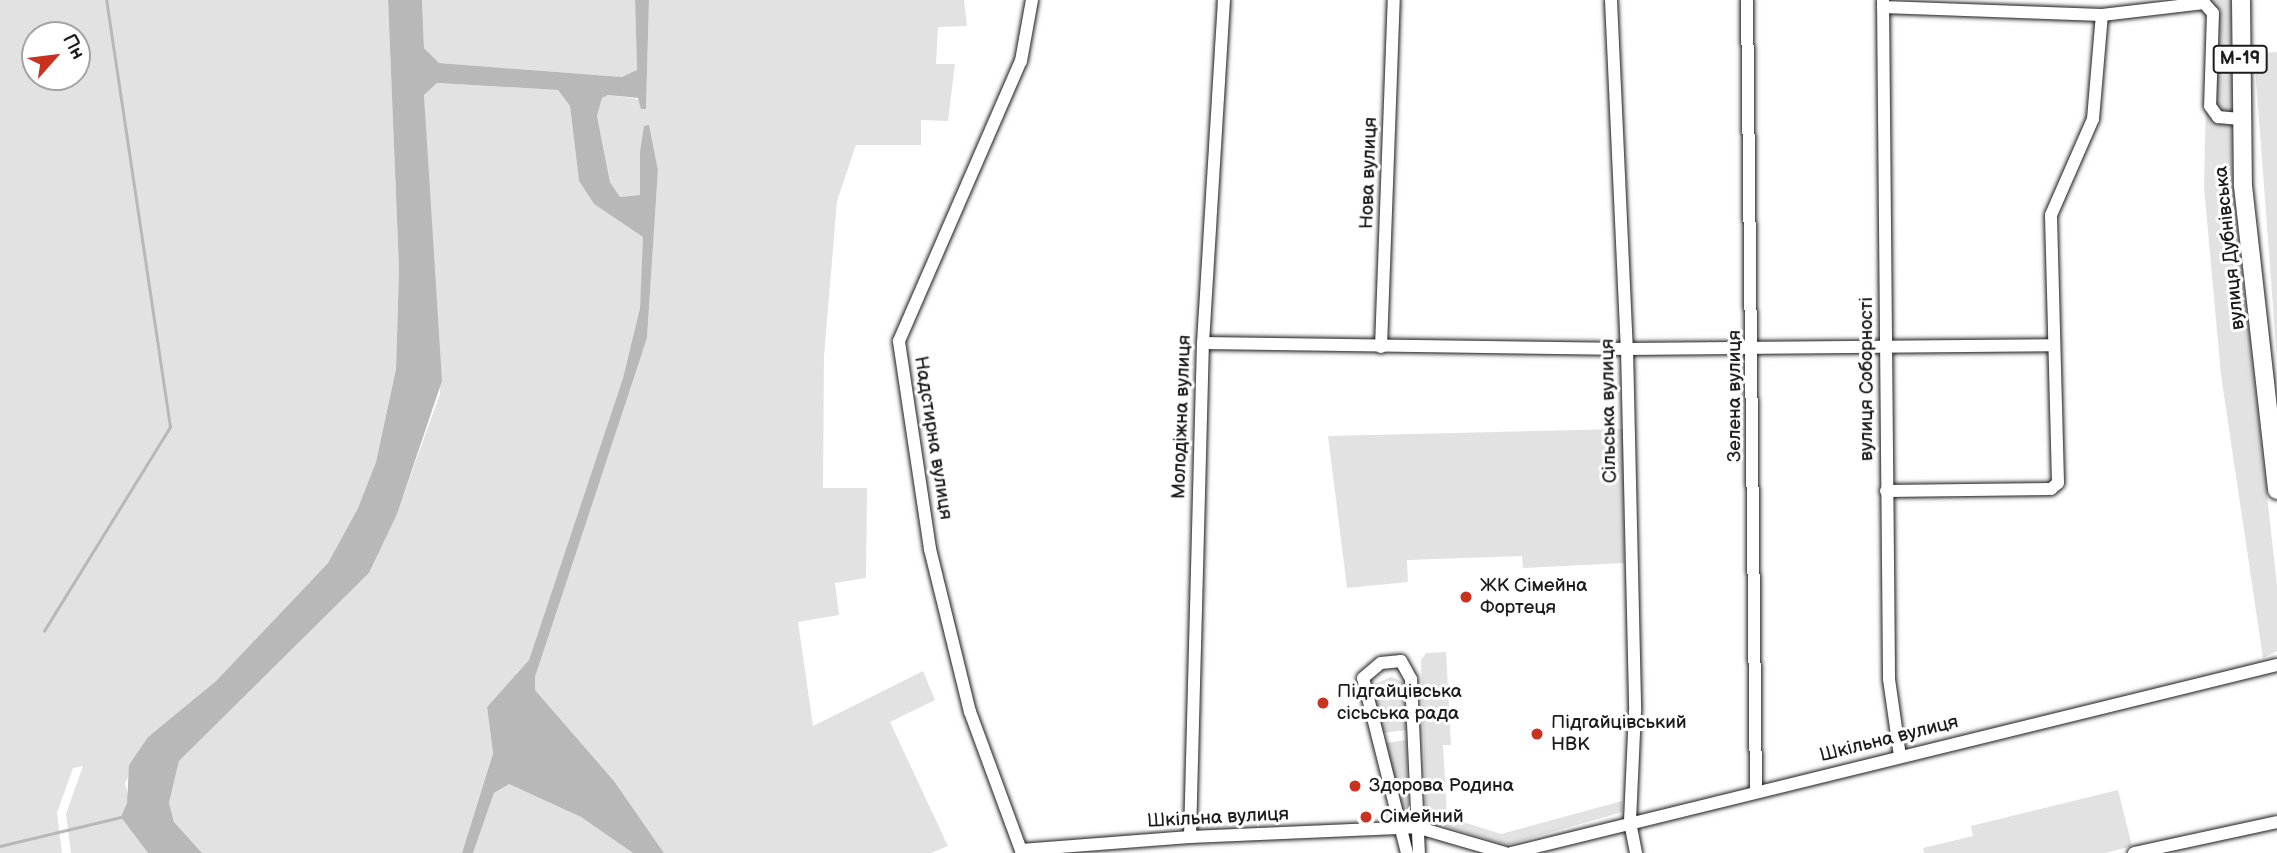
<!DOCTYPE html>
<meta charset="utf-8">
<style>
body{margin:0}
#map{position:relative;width:2277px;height:853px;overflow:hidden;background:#fff;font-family:"Balsamiq Sans",sans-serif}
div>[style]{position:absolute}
.green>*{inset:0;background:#e2e2e2}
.water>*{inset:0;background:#b8b8b8}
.stream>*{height:2.5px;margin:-1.25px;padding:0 1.25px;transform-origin:1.25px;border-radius:1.25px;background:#b8b8b8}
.roads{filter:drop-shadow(0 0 2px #1c1c1c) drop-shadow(0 0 2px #1c1c1c)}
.minor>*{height:12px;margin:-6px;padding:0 6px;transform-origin:6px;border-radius:6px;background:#fff}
.highway>*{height:18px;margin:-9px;padding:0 9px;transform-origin:9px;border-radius:9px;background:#fff}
.dots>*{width:19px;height:19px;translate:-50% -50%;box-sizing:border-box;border:4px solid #fff;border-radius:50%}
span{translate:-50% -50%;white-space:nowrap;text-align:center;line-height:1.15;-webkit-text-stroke:6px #fff;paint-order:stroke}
.shield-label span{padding:2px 5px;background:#fff;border:2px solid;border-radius:5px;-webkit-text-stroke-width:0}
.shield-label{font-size:18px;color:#1c1c1c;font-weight:700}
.street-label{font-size:19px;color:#1c1c1c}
.poi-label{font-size:19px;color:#1c1c1c}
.left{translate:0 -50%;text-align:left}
.north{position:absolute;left:21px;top:21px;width:70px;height:70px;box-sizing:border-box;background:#fff;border:2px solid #a4a4a4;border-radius:50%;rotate:62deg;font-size:19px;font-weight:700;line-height:28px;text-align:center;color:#1c1c1c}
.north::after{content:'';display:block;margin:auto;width:24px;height:32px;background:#c8321e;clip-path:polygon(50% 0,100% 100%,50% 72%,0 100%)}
</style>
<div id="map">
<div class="green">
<i style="clip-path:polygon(evenodd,0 0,388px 0,399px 269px,396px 369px,376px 462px,358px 508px,328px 563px,216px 681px,148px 737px,125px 783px,137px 835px,148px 853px,71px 853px,66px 814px,83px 766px,73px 768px,57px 813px,62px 853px,0 853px,0 0,35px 35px,77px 35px,77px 77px,35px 77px,35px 35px)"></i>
<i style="clip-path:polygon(422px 0,635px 0,637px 71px,622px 77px,438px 63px,424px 48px)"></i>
<i style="clip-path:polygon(649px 0,964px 0,967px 26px,938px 27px,936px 64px,955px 64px,948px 121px,921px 120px,921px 145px,856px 145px,837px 201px,824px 356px,823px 488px,867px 488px,866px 578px,835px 583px,839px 615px,798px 622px,813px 726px,923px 671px,935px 700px,890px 722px,948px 846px,931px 853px,664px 853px,614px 781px,535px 690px,535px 677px,573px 558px,647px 338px,658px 170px,649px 126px,640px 152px,640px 195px,620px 197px,610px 182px,597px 116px,602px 98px,608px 95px,638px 99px,646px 108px)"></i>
<i style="clip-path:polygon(2208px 0,2231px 0,2233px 184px,2277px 586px,2277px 651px,2263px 658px,2221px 375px,2204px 187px)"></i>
<i style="clip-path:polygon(2277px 52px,2277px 360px,2254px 53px)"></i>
<i style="clip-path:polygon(437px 83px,558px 90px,570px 106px,579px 181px,594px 204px,644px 237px,640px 308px,623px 378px,529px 660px,487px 707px,493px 752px,462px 853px,202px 853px,174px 822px,169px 803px,179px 761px,369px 573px,397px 513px,440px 394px,424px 95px)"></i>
<i style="clip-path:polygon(1623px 429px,1624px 563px,1523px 568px,1522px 556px,1407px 560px,1408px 582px,1347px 588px,1328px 436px)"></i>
<i style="clip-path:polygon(1446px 652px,1451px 745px,1443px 745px,1447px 817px,1501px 834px,1622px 801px,1622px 812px,1507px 845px,1434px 823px,1426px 815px,1421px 660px,1426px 653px)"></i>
<i style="clip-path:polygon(1391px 677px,1404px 682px,1406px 730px,1382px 733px,1372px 685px)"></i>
<i style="clip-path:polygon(1406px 740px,1409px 817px,1402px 819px,1385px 743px)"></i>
<i style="clip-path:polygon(509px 784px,581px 817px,633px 853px,473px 853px,494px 793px)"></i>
<i style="clip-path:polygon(2118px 790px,2132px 846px,2106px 853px,1924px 853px,1923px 848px,1973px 836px,1971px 826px)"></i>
</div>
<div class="water">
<i style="clip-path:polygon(388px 0,422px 0,424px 48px,439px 63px,622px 77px,637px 70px,635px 0,649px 0,646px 109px,641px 109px,638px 98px,608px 95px,602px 98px,597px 116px,610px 182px,620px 197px,640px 195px,640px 152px,644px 126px,649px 125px,658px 170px,647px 338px,535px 677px,535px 690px,614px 781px,664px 853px,633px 853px,581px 817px,509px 784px,494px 793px,473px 853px,462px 853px,493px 753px,487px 707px,529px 660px,623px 378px,640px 308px,643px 237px,594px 204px,579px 181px,570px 106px,558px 90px,437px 83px,424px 95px,442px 381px,397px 514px,369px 573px,179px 761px,169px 803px,174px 822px,202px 853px,148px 853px,121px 817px,127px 803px,129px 765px,148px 737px,216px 681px,328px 563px,358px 508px,376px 462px,396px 369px,399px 269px)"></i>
</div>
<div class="stream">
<i style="left:44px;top:631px;width:240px;rotate:-58.3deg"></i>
<i style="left:170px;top:427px;width:432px;rotate:-98.5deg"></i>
<i style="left:0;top:846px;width:124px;rotate:-13.5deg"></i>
</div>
<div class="roads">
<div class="minor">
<i style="left:1611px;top:0;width:349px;rotate:87.4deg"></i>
<i style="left:1627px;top:349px;width:362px;rotate:88.7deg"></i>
<i style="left:1635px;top:711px;width:111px;rotate:92.6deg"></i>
<i style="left:1630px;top:822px;width:32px;rotate:79deg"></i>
<i style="left:1747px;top:0;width:791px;rotate:89.35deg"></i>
<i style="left:1883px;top:0;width:679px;rotate:89.49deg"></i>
<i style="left:1889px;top:679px;width:78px;rotate:81.9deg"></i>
<i style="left:1883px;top:7px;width:219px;rotate:2.1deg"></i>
<i style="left:2102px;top:15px;width:103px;rotate:-6.7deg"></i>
<i style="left:2204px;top:3px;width:13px;rotate:48deg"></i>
<i style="left:2213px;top:13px;width:93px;rotate:91.8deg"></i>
<i style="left:2210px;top:106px;width:14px;rotate:54deg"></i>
<i style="left:2218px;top:117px;width:22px;rotate:5deg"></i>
<i style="left:1203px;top:343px;width:424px;rotate:0.8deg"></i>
<i style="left:1627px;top:349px;width:426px;rotate:-0.5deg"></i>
<i style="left:1381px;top:347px;width:347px;rotate:-87.9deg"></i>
<i style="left:1886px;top:491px;width:165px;rotate:-0.7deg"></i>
<i style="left:2051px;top:489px;width:9px;rotate:-41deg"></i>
<i style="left:2058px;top:483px;width:268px;rotate:-91.5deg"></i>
<i style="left:2051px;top:215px;width:105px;rotate:-66.4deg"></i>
<i style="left:2093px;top:119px;width:104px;rotate:-85.1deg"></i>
<i style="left:1190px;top:837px;width:494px;rotate:-88.5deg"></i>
<i style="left:1203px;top:343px;width:344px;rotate:-86.5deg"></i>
<i style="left:1021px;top:850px;width:169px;rotate:-4.4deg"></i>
<i style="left:1190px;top:837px;width:226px;rotate:-2.5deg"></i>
<i style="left:1416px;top:827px;width:93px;rotate:16.3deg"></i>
<i style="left:1022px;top:853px;width:150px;rotate:-110.2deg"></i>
<i style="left:970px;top:712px;width:168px;rotate:-103.8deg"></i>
<i style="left:930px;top:549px;width:210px;rotate:-98.5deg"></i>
<i style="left:899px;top:341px;width:305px;rotate:-66.5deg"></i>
<i style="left:1021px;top:61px;width:62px;rotate:-79.8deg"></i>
<i style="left:1407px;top:853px;width:180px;rotate:-104.1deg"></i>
<i style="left:1363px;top:678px;width:23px;rotate:-40deg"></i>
<i style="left:1381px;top:663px;width:20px;rotate:-6deg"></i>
<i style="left:1401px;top:661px;width:21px;rotate:61deg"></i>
<i style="left:1411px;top:679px;width:174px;rotate:87.4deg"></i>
<i style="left:1511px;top:853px;width:789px;rotate:-13.79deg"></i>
<i style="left:2134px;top:853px;width:146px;rotate:-12.2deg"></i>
</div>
<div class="highway">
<i style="left:2241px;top:0;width:186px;rotate:89.4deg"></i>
<i style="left:2243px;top:186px;width:306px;rotate:83.6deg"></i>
</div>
</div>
<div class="dots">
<i style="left:1466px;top:597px;background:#c8321e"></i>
<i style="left:1323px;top:703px;background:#c8321e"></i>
<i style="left:1537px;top:734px;background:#c8321e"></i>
<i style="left:1355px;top:786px;background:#c8321e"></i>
<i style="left:1366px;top:817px;background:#c8321e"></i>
</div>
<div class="shield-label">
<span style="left:2240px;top:59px">М-19</span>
</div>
<div class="street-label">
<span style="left:1369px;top:173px;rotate:-88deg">Нова вулиця</span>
<span style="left:2230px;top:248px;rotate:-96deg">вулиця Дубнівська</span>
<span style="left:1867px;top:379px;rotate:-90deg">вулиця Соборності</span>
<span style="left:1735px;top:396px;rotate:-90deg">Зелена вулиця</span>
<span style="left:1609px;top:411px;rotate:-91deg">Сільська вулиця</span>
<span style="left:1182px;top:417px;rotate:-88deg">Молодіжна вулиця</span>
<span style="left:933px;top:438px;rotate:81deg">Надстирна вулиця</span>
<span style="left:1889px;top:739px;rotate:-14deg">Шкільна вулиця</span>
<span style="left:1218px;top:818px;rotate:-3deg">Шкільна вулиця</span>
</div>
<div class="poi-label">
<span class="left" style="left:1480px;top:597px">ЖК Сімейна<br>Фортеця</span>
<span class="left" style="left:1337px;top:703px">Підгайцівська<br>сісьська рада</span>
<span class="left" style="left:1551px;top:734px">Підгайцівський<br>НВК</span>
<span class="left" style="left:1369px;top:786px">Здорова Родина</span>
<span class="left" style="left:1380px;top:817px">Сімейний</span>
</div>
<div class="north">Пн</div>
</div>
